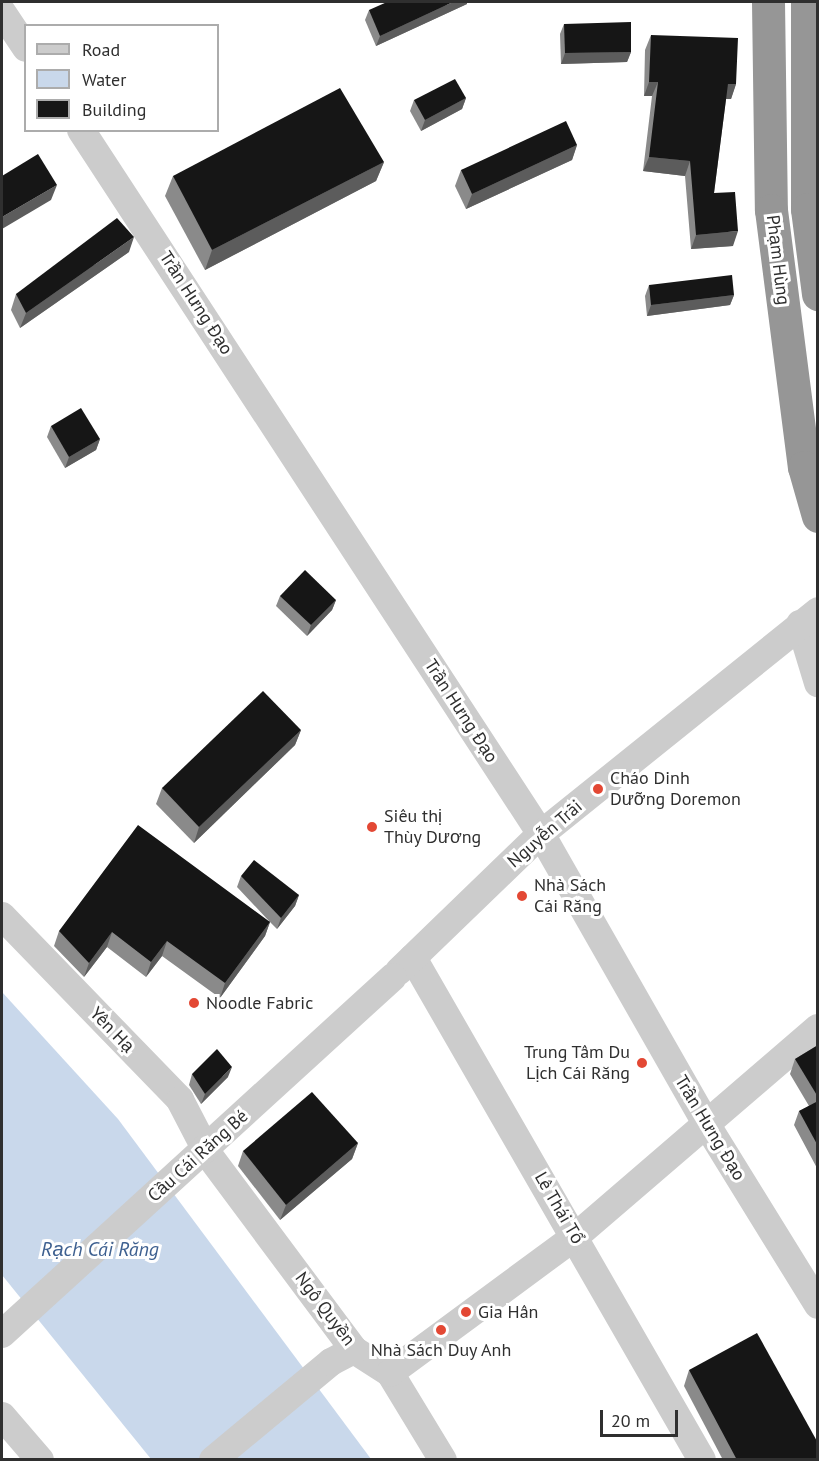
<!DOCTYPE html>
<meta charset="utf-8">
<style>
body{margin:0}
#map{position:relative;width:819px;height:1461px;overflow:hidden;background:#fff;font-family:"PT Sans",sans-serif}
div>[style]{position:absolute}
.water>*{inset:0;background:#c9d8eb}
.minor>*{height:28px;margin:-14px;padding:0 14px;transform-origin:14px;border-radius:14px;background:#ccc}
.highway>*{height:33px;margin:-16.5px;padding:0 16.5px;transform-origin:16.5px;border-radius:16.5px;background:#969696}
.minor-bridge>*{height:28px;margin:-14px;padding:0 14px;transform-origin:14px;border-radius:14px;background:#ccc}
.wall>*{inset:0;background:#8a8a8a}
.shaded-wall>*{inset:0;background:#5c5c5c}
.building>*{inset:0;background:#161616}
.dots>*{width:16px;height:16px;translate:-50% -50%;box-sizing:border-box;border:3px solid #fff;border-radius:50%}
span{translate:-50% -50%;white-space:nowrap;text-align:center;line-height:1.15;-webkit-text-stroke:6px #fff;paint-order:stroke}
.street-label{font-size:18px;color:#2f2f2f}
.poi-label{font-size:18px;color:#2f2f2f}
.left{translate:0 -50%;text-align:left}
.right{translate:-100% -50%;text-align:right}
.water-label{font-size:20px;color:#3e6090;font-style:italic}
.frame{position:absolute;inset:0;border:3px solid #2f2f2f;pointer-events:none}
.legend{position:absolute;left:24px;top:24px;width:195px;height:108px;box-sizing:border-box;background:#fff;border:2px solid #acacac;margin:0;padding:8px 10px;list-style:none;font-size:18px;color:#2f2f2f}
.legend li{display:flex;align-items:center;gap:12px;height:30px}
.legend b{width:30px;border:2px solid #acacac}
.scale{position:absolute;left:600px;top:1410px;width:78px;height:27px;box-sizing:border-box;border:3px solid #2f2f2f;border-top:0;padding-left:8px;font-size:18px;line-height:21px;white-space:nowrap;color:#2f2f2f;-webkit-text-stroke:4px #fff;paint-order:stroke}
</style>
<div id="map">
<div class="water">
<i style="clip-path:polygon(2px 992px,118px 1119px,371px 1459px,151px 1459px,2px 1275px)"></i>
</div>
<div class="minor">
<i style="left:2px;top:12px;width:43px;rotate:56.3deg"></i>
<i style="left:81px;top:130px;width:841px;rotate:56.84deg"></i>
<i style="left:541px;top:834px;width:331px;rotate:60.3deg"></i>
<i style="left:705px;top:1122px;width:215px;rotate:58.3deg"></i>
<i style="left:800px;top:624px;width:62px;rotate:73deg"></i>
<i style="left:2px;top:916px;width:256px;rotate:45.9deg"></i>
<i style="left:180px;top:1100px;width:61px;rotate:62.6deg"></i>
<i style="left:208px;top:1154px;width:244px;rotate:53.3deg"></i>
<i style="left:354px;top:1350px;width:43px;rotate:32.6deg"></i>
<i style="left:390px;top:1373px;width:102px;rotate:58.7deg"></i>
<i style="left:413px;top:958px;width:579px;rotate:60.07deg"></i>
<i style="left:399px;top:971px;width:197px;rotate:-44deg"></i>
<i style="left:541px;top:834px;width:356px;rotate:-38.8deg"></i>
<i style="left:390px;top:1373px;width:231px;rotate:-36.4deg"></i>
<i style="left:576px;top:1236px;width:319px;rotate:-40.7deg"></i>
<i style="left:2px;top:1416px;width:58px;rotate:49.2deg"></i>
<i style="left:213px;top:1460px;width:153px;rotate:-39.7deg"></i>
<i style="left:331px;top:1362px;width:26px;rotate:-28deg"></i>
</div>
<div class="highway">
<i style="left:768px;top:2px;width:208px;rotate:89.2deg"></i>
<i style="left:771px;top:210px;width:259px;rotate:82.7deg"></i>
<i style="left:804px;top:467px;width:51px;rotate:74.1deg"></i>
<i style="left:807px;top:2px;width:207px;rotate:90deg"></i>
<i style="left:807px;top:209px;width:86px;rotate:82.6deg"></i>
</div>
<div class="minor-bridge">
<i style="left:2px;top:1334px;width:529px;rotate:-42.4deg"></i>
</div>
<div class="wall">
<i style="clip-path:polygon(467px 4px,376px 46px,365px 20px,369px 10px)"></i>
<i style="clip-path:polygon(564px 24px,631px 52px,627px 62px,561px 64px,560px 34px)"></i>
<i style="clip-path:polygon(651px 35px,736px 84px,731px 99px,726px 99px,714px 193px,733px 246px,691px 249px,685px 176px,643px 171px,652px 96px,644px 96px,645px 50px)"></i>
<i style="clip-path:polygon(466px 98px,462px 109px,421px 131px,410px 111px,414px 100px)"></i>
<i style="clip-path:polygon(577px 145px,572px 160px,466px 209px,455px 186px,461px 170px)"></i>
<i style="clip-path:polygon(384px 162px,376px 181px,205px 270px,165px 196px,173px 176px)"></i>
<i style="clip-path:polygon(129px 252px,20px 328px,11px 310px,16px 294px)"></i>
<i style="clip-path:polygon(649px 285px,734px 295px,730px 305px,647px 316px,645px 296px)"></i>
<i style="clip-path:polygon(51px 426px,100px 439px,96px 450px,65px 468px,47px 437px)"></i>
<i style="clip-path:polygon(280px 596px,336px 600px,332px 610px,307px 636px,276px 606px)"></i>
<i style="clip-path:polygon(301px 730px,295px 745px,194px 843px,156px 804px,162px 788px)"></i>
<i style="clip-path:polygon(241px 876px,299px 895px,295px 906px,277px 929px,270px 922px,265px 936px,220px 998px,162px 956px,146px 977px,107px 947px,84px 977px,54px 946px,59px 931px,269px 921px,237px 887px)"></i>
<i style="clip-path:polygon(818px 1045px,818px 1170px,794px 1125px,799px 1111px,809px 1106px,790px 1074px,795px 1059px)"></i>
<i style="clip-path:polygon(192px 1074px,228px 1077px,201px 1104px,189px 1085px)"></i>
<i style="clip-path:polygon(358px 1143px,352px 1159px,280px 1220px,238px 1166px,243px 1151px)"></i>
<i style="clip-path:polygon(689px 1370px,818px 1460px,723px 1460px,684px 1386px)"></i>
</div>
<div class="shaded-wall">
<i style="clip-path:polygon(453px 2px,467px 2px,467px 4px,376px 46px,380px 36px)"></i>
<i style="clip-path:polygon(631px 52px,627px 62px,561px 64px,565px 53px)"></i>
<i style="clip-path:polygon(649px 82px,658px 82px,652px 96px,644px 96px)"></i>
<i style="clip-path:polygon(728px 84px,736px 84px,731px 99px,722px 99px)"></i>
<i style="clip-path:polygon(466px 98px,462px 109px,421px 131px,425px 120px)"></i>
<i style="clip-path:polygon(577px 145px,572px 160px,466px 209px,472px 194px)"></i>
<i style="clip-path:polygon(649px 157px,690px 161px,685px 176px,643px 171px)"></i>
<i style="clip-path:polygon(384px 162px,376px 181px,205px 270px,212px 250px)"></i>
<i style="clip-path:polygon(57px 185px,51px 200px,2px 229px,2px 217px)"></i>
<i style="clip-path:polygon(738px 231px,733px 246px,691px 249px,696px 235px)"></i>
<i style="clip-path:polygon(134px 237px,129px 252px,20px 328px,26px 313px)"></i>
<i style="clip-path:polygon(734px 295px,730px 305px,647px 316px,651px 305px)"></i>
<i style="clip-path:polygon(100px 439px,96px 450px,65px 468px,69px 457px)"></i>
<i style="clip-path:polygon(336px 600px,332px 610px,307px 636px,311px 625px)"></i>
<i style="clip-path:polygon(301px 730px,295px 745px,194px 843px,199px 827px)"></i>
<i style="clip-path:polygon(299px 895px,295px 906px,277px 929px,281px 918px)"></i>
<i style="clip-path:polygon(270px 922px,265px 936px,220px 998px,225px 983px)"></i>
<i style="clip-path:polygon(112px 932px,107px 947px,84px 977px,89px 963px)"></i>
<i style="clip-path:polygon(167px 941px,162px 956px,146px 977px,151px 962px)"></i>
<i style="clip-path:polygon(232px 1067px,228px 1077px,201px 1104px,205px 1094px)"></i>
<i style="clip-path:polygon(358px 1143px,352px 1159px,280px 1220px,286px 1205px)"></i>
</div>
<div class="building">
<i style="clip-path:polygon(387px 2px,453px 2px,380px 36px,369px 10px)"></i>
<i style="clip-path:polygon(631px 22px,631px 52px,565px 53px,564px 24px)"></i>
<i style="clip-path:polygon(651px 35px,738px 38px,736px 84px,728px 84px,714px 193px,735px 192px,738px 231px,696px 235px,690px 161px,649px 157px,658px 82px,649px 82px)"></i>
<i style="clip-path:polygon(455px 79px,466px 98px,425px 120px,414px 100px)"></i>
<i style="clip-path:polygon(340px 88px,384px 162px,212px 250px,173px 176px)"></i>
<i style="clip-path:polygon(566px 121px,577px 145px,472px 194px,461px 170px)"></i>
<i style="clip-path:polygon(38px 154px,57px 185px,2px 217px,2px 176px)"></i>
<i style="clip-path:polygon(117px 218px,134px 237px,26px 313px,16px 294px)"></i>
<i style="clip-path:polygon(732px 275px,734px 295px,651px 305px,649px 285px)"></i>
<i style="clip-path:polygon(81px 408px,100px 439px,69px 457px,51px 426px)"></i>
<i style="clip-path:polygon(305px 570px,336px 600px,311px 625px,280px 596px)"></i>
<i style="clip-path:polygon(263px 691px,301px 730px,199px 827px,162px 788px)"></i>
<i style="clip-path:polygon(138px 825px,270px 922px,225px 983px,167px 941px,151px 962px,112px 932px,89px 963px,59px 931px)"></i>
<i style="clip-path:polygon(254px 860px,299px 895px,281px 918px,241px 876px)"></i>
<i style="clip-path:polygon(818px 1045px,818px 1097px,795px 1059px)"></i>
<i style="clip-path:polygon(217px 1049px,232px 1067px,205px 1094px,192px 1074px)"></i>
<i style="clip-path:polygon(312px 1092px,358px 1143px,286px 1205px,243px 1151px)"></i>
<i style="clip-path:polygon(818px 1101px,818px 1146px,799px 1111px)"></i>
<i style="clip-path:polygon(757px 1333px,818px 1443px,818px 1460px,737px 1460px,689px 1370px)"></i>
</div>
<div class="dots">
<i style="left:598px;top:789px;background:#e34834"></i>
<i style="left:372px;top:827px;background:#e34834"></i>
<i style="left:522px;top:896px;background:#e34834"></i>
<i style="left:194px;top:1003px;background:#e34834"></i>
<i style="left:642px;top:1063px;background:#e34834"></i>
<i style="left:466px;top:1312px;background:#e34834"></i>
<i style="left:441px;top:1330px;background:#e34834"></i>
</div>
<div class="street-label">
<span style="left:778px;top:260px;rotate:83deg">Phạm Hùng</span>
<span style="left:196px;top:303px;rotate:57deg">Trần Hưng Đạo</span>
<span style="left:461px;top:711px;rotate:57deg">Trần Hưng Đạo</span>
<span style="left:545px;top:834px;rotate:-41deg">Nguyễn Trãi</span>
<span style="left:112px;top:1030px;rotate:46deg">Yên Hạ</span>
<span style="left:710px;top:1128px;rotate:59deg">Trần Hưng Đạo</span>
<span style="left:198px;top:1156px;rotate:-42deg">Cầu Cái Răng Bé</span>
<span style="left:559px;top:1208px;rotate:60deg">Lê Thái Tổ</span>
<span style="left:325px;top:1309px;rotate:53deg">Ngô Quyền</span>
</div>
<div class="poi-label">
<span class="left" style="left:610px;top:789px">Cháo Dinh<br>Dưỡng Doremon</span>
<span class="left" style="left:384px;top:827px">Siêu thị<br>Thùy Dương</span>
<span class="left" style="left:534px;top:896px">Nhà Sách<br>Cái Răng</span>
<span class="left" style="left:206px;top:1003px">Noodle Fabric</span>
<span class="right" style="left:630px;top:1063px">Trung Tâm Du<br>Lịch Cái Răng</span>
<span class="left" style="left:478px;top:1312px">Gia Hân</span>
<span style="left:441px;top:1350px">Nhà Sách Duy Anh</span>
</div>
<div class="water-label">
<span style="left:100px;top:1249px">Rạch Cái Răng</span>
</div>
<div class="frame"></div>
<ul class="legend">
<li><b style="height:8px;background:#ccc"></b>Road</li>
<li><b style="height:16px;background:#c9d8eb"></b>Water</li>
<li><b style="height:16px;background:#161616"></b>Building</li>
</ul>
<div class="scale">20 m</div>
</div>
